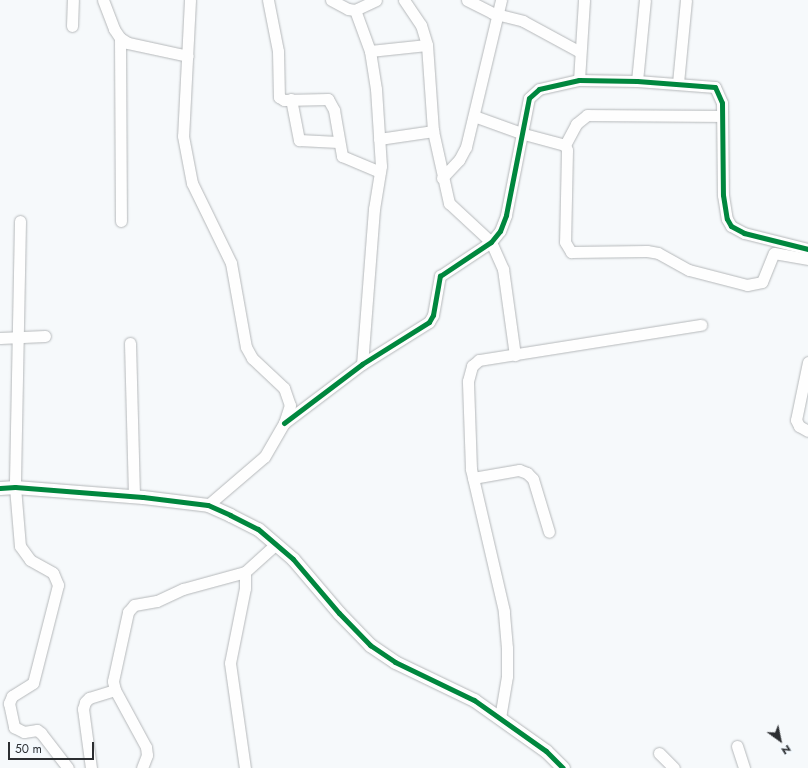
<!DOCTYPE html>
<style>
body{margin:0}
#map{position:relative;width:808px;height:768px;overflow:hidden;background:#f6f9fb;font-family:Jost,sans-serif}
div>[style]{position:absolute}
.roads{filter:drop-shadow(0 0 1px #b5b8ba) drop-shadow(0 0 1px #b5b8ba)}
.minor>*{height:11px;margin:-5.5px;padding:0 5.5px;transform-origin:5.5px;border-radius:5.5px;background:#fefefe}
.tertiary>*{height:13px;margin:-6.5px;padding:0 6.5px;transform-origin:6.5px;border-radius:6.5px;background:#fefefe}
.cycleway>*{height:5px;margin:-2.5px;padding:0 2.5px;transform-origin:2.5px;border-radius:2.5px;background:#00873e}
span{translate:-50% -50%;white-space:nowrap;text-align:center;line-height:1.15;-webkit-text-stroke:4px #f3f9fe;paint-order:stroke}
.north{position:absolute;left:760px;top:720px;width:40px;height:40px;-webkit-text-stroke:3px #f3f9fe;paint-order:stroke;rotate:147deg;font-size:11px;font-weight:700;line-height:16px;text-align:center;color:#2c2e31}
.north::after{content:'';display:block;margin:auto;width:14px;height:18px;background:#2c2e31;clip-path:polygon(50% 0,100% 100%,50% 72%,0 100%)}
.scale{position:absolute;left:8px;top:742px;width:86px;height:18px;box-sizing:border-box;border:2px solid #2c2e31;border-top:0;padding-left:5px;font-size:12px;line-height:14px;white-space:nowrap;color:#2c2e31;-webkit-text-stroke:3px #f3f9fe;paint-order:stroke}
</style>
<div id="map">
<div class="roads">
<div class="minor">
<i style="left:103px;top:0;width:31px;rotate:69deg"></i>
<i style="left:114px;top:29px;width:11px;rotate:56deg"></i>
<i style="left:120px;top:38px;width:9px;rotate:32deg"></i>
<i style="left:128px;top:43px;width:61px;rotate:12.2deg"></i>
<i style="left:190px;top:0;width:136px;rotate:92.9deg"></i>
<i style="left:183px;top:136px;width:48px;rotate:79.2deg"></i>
<i style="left:192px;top:183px;width:89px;rotate:64deg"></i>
<i style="left:231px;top:263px;width:85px;rotate:79.9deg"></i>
<i style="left:246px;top:347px;width:13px;rotate:61deg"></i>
<i style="left:252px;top:358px;width:44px;rotate:43.2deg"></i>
<i style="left:284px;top:388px;width:18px;rotate:71deg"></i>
<i style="left:290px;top:405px;width:19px;rotate:108deg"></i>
<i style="left:284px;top:423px;width:39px;rotate:120deg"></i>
<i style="left:264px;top:457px;width:74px;rotate:139.4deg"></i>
<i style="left:268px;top:0;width:52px;rotate:78.9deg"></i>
<i style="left:278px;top:51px;width:46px;rotate:88.8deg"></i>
<i style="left:279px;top:97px;width:6px;rotate:31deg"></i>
<i style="left:284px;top:100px;width:44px;rotate:-1.3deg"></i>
<i style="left:328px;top:99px;width:13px;rotate:61deg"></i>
<i style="left:334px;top:110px;width:47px;rotate:80.1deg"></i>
<i style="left:342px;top:156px;width:41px;rotate:22.8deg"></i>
<i style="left:331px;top:0;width:19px;rotate:28deg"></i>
<i style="left:348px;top:9px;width:7px;rotate:8deg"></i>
<i style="left:355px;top:10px;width:23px;rotate:-25deg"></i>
<i style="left:404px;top:0;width:30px;rotate:56deg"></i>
<i style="left:421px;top:25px;width:21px;rotate:73deg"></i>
<i style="left:427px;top:45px;width:86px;rotate:86deg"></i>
<i style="left:433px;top:131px;width:74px;rotate:77.5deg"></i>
<i style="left:449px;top:203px;width:57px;rotate:42.9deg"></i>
<i style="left:491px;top:242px;width:30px;rotate:66deg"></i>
<i style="left:503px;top:269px;width:87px;rotate:82.1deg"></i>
<i style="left:467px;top:0;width:28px;rotate:27deg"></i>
<i style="left:492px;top:13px;width:32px;rotate:14deg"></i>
<i style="left:523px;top:21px;width:65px;rotate:28.5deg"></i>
<i style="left:355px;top:10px;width:44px;rotate:69.9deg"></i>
<i style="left:370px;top:51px;width:38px;rotate:81deg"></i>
<i style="left:376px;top:89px;width:77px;rotate:86.3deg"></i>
<i style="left:381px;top:166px;width:44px;rotate:99.2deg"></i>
<i style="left:374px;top:209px;width:155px;rotate:94.4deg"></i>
<i style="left:72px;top:26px;width:26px;rotate:-88deg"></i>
<i style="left:120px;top:38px;width:183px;rotate:89.7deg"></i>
<i style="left:370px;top:51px;width:57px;rotate:-6deg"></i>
<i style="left:579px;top:80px;width:80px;rotate:-86.4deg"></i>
<i style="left:637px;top:81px;width:81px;rotate:-84.4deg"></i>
<i style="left:678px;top:83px;width:83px;rotate:-84.5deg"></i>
<i style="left:291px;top:99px;width:42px;rotate:79deg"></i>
<i style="left:299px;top:140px;width:39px;rotate:3deg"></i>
<i style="left:474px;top:116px;width:53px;rotate:19.8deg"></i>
<i style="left:524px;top:134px;width:42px;rotate:15deg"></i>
<i style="left:565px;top:145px;width:5px;rotate:68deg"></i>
<i style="left:567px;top:150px;width:92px;rotate:91.2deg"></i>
<i style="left:565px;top:242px;width:12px;rotate:59deg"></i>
<i style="left:571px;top:252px;width:76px;rotate:-0.8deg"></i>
<i style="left:647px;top:251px;width:11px;rotate:10deg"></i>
<i style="left:658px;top:253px;width:35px;rotate:29deg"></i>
<i style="left:689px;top:270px;width:60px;rotate:14.5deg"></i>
<i style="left:747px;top:285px;width:15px;rotate:-11deg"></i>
<i style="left:762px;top:282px;width:31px;rotate:-68deg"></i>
<i style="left:774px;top:253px;width:35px;rotate:10deg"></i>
<i style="left:379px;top:139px;width:55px;rotate:-8.4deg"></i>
<i style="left:565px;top:145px;width:24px;rotate:-62deg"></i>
<i style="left:576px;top:124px;width:14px;rotate:-39deg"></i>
<i style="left:587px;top:115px;width:135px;rotate:0.4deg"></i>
<i style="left:442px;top:178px;width:25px;rotate:-47deg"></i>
<i style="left:459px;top:160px;width:15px;rotate:-62deg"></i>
<i style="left:466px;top:147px;width:151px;rotate:-76.6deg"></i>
<i style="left:20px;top:221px;width:266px;rotate:91.1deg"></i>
<i style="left:15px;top:487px;width:59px;rotate:85.2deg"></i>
<i style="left:20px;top:546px;width:17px;rotate:54deg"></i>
<i style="left:30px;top:560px;width:26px;rotate:29deg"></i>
<i style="left:53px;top:573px;width:13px;rotate:67deg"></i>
<i style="left:58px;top:585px;width:101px;rotate:104.3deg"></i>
<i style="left:33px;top:683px;width:25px;rotate:148deg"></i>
<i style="left:12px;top:696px;width:8px;rotate:113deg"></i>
<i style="left:9px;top:703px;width:25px;rotate:78deg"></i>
<i style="left:14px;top:727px;width:11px;rotate:27deg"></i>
<i style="left:24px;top:732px;width:13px;rotate:-9deg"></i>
<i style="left:37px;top:730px;width:5px;rotate:37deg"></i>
<i style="left:41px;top:733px;width:44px;rotate:52.4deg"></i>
<i style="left:0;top:338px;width:45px;rotate:-2.5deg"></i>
<i style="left:130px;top:343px;width:154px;rotate:88.5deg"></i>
<i style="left:808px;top:362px;width:59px;rotate:101.7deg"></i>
<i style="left:796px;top:420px;width:7px;rotate:63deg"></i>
<i style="left:799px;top:426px;width:10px;rotate:29deg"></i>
<i style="left:284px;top:423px;width:98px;rotate:-37.1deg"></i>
<i style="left:362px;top:364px;width:79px;rotate:-32.1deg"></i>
<i style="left:429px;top:322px;width:8px;rotate:-60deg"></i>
<i style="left:433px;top:315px;width:40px;rotate:-80deg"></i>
<i style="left:440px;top:276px;width:61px;rotate:-33.7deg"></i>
<i style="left:491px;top:242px;width:14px;rotate:-51deg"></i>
<i style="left:500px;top:231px;width:17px;rotate:-69deg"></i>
<i style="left:506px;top:215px;width:119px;rotate:-78.9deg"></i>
<i style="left:529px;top:98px;width:13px;rotate:-42deg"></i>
<i style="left:539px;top:89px;width:41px;rotate:-12.7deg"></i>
<i style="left:579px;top:80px;width:58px;rotate:1deg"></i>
<i style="left:637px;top:81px;width:78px;rotate:4.4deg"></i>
<i style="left:715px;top:87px;width:17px;rotate:66deg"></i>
<i style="left:722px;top:103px;width:92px;rotate:89.4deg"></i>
<i style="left:723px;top:195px;width:24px;rotate:81deg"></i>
<i style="left:727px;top:219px;width:8px;rotate:60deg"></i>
<i style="left:731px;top:226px;width:15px;rotate:28deg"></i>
<i style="left:744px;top:233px;width:66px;rotate:14deg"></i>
<i style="left:473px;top:478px;width:47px;rotate:-9.9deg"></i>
<i style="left:519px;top:470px;width:9px;rotate:21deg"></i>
<i style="left:527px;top:473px;width:8px;rotate:45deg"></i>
<i style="left:533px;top:479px;width:55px;rotate:73.2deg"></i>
<i style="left:245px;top:572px;width:16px;rotate:90deg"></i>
<i style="left:245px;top:588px;width:76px;rotate:101.3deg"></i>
<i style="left:230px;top:663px;width:106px;rotate:81.9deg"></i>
<i style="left:500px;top:718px;width:43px;rotate:-80.5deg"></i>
<i style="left:507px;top:676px;width:28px;rotate:-90deg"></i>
<i style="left:507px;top:648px;width:37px;rotate:-95deg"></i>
<i style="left:504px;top:611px;width:146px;rotate:-103.1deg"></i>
<i style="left:471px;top:469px;width:88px;rotate:-92deg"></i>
<i style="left:468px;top:381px;width:16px;rotate:-75deg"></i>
<i style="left:472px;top:366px;width:9px;rotate:-41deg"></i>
<i style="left:479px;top:360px;width:225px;rotate:-9deg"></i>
<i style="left:737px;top:746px;width:23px;rotate:72deg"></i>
<i style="left:659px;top:753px;width:21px;rotate:45deg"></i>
<i style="left:91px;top:768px;width:60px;rotate:-97.7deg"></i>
<i style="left:83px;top:709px;width:7px;rotate:-74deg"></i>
<i style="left:85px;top:702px;width:6px;rotate:-45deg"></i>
<i style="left:89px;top:698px;width:27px;rotate:-17deg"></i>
<i style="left:142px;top:768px;width:14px;rotate:-69deg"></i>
<i style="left:147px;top:755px;width:8px;rotate:-97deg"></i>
<i style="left:146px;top:747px;width:65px;rotate:-118.5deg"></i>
<i style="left:115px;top:690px;width:9px;rotate:-103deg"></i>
<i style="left:113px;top:681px;width:71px;rotate:-77.7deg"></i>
<i style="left:128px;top:612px;width:9px;rotate:-49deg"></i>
<i style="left:134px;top:605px;width:23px;rotate:-10deg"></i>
<i style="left:157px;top:601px;width:29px;rotate:-25deg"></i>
<i style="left:183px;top:589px;width:64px;rotate:-15.3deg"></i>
<i style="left:245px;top:572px;width:42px;rotate:-42.1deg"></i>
</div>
<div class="tertiary">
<i style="left:0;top:488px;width:15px;rotate:-4deg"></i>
<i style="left:15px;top:487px;width:128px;rotate:4.5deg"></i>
<i style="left:143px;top:497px;width:65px;rotate:7deg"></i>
<i style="left:208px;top:505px;width:24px;rotate:24deg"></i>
<i style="left:230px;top:515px;width:31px;rotate:27deg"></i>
<i style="left:258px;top:529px;width:46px;rotate:40.6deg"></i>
<i style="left:293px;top:559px;width:71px;rotate:49.6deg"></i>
<i style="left:339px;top:613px;width:45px;rotate:45.9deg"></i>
<i style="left:370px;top:645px;width:30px;rotate:34deg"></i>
<i style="left:395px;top:662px;width:88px;rotate:25.7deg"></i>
<i style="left:474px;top:700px;width:88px;rotate:35.3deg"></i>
<i style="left:546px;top:751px;width:24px;rotate:45deg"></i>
</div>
</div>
<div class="cycleway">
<i style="left:284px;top:423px;width:98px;rotate:-37.1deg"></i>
<i style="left:362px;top:364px;width:79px;rotate:-32.1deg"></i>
<i style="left:429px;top:322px;width:8px;rotate:-60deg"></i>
<i style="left:433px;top:315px;width:40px;rotate:-80deg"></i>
<i style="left:440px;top:276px;width:61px;rotate:-33.7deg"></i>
<i style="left:491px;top:242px;width:14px;rotate:-51deg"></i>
<i style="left:500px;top:231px;width:17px;rotate:-69deg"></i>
<i style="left:506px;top:215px;width:119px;rotate:-78.9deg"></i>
<i style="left:529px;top:98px;width:13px;rotate:-42deg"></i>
<i style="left:539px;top:89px;width:41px;rotate:-12.7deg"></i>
<i style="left:579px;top:80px;width:58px;rotate:1deg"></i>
<i style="left:637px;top:81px;width:78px;rotate:4.4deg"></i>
<i style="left:715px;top:87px;width:17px;rotate:66deg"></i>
<i style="left:722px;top:103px;width:92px;rotate:89.4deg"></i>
<i style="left:723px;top:195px;width:24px;rotate:81deg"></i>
<i style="left:727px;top:219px;width:8px;rotate:60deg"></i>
<i style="left:731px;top:226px;width:15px;rotate:28deg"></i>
<i style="left:744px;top:233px;width:66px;rotate:14deg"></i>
<i style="left:0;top:488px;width:15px;rotate:-4deg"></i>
<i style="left:15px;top:487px;width:128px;rotate:4.5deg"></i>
<i style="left:143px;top:497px;width:65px;rotate:7deg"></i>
<i style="left:208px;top:505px;width:24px;rotate:24deg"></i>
<i style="left:230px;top:515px;width:31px;rotate:27deg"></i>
<i style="left:258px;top:529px;width:46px;rotate:40.6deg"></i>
<i style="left:293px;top:559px;width:71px;rotate:49.6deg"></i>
<i style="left:339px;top:613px;width:45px;rotate:45.9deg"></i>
<i style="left:370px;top:645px;width:30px;rotate:34deg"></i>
<i style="left:395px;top:662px;width:88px;rotate:25.7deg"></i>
<i style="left:474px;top:700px;width:88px;rotate:35.3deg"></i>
<i style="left:546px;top:751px;width:24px;rotate:45deg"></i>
</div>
<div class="north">N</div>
<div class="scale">50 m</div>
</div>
